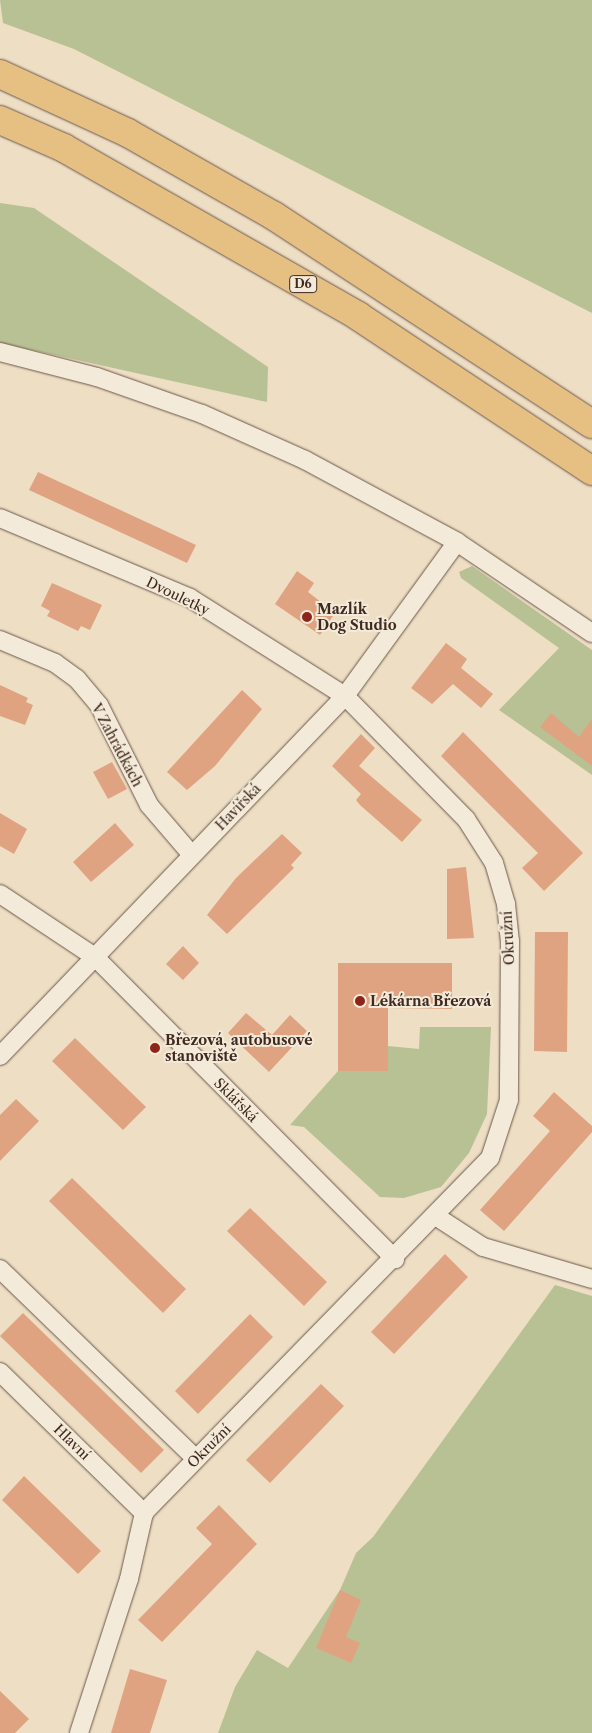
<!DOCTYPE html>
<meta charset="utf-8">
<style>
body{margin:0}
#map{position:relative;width:592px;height:1733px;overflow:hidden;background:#eddec4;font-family:"Libre Caslon Text",serif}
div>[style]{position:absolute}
.green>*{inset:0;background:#b8c194}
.building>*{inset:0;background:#e0a382}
.roads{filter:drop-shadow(0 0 1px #6b5648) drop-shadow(0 0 1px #6b5648)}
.minor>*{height:18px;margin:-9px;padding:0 9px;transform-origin:9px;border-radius:9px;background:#f3ead9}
.motorway>*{height:28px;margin:-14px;padding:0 14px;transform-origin:14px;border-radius:14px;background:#e6bf82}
.dots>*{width:14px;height:14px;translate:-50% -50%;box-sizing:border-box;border:2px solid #f3ead9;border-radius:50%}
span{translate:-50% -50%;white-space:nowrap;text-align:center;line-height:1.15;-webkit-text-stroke:4px #f3ead9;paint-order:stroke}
.shield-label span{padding:1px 4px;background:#f3ead9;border:1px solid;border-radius:4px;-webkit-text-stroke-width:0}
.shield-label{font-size:12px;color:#40291f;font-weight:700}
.street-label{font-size:14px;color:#40291f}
.poi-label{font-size:14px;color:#40291f;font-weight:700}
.left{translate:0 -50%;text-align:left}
</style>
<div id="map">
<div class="green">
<i style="clip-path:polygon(0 0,592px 0,592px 313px,74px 49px,3px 23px)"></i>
<i style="clip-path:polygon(0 203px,34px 208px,268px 367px,267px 402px,0 343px)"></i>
<i style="clip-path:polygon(472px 566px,592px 650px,592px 775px,499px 710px,559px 648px,461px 578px,459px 572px)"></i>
<i style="clip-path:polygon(420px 1027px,491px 1027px,487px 1114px,469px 1153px,441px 1187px,404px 1198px,380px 1197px,304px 1127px,290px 1125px,338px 1071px,388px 1071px,388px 1046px,419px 1049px)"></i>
<i style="clip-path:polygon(555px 1285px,592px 1296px,592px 1733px,218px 1733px,235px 1687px,257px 1650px,288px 1668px,340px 1590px,356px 1553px,373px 1537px)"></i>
</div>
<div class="building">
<i style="clip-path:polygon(38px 472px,196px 545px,187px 563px,29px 490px)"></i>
<i style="clip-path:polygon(297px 571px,314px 583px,308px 592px,335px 613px,320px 635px,275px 604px)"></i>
<i style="clip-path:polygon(52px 583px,102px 605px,90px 630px,81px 626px,78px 631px,47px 616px,50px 611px,41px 606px)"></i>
<i style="clip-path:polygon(446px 643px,467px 659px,461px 668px,493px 694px,481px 708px,453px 684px,432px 704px,411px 688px)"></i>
<i style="clip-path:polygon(0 685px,28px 698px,26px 702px,33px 705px,25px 725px,0 716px)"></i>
<i style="clip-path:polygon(242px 690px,262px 709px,215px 766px,187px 790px,167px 772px)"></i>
<i style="clip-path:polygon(551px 713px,579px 737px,592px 719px,592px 766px,540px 727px)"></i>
<i style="clip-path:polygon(463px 732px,583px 853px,544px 891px,522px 868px,538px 853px,441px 756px)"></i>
<i style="clip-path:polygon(361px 734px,375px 748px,359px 766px,422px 820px,402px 842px,360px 805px,356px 800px,361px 794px,332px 766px)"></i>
<i style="clip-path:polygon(112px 762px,127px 789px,108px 799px,93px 772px)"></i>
<i style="clip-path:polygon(0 813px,27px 829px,14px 854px,0 846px)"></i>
<i style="clip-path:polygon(115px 823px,134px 845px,91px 882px,73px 862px)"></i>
<i style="clip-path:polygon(282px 834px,302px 853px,291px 865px,294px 868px,227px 934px,207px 915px,236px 878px)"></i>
<i style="clip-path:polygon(466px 867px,474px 938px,447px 939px,447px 869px)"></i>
<i style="clip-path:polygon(535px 932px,568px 932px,567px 1052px,534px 1051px)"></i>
<i style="clip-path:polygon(183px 946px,199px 963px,183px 980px,166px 964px)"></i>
<i style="clip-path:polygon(338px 963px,452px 963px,452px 1009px,388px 1008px,388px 1071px,338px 1071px)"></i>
<i style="clip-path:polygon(246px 1013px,272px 1035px,290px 1015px,307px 1031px,269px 1072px,228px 1033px)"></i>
<i style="clip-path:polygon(75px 1038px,146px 1107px,123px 1130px,52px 1061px)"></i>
<i style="clip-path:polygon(554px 1092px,592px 1126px,592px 1132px,504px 1231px,480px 1210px,550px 1131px,533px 1116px)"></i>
<i style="clip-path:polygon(16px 1099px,39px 1121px,0 1161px,0 1115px)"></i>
<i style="clip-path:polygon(72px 1178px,186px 1289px,163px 1313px,49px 1201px)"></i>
<i style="clip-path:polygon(250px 1208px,327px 1282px,304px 1306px,227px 1231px)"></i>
<i style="clip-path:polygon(445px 1254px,468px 1277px,394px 1354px,371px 1332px)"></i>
<i style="clip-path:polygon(23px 1313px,164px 1450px,141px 1473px,0 1336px)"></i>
<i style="clip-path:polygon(250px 1314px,273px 1337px,198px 1414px,175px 1391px)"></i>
<i style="clip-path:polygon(321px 1384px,344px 1406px,270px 1483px,246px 1460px)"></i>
<i style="clip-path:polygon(24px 1476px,101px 1551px,78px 1574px,2px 1500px)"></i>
<i style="clip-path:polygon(219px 1505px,257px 1544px,162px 1642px,138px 1620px,212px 1544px,196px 1528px)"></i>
<i style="clip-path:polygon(340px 1590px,361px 1600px,346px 1637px,360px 1643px,351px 1663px,316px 1648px)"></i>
<i style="clip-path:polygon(130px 1669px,167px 1680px,150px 1733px,111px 1733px)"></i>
<i style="clip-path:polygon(0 1691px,29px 1719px,15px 1733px,0 1733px)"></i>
</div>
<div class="roads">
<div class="minor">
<i style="left:0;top:352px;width:100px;rotate:14.5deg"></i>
<i style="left:97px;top:377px;width:111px;rotate:19.4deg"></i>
<i style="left:202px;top:414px;width:113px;rotate:24.1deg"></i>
<i style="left:305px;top:460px;width:173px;rotate:28.3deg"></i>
<i style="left:457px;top:542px;width:163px;rotate:34deg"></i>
<i style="left:0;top:518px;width:206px;rotate:22.8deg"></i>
<i style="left:190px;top:598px;width:183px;rotate:32.3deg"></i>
<i style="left:345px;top:696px;width:173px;rotate:45.5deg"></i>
<i style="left:466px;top:819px;width:52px;rotate:57.5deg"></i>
<i style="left:494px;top:863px;width:43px;rotate:73.7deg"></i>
<i style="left:506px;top:904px;width:37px;rotate:84deg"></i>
<i style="left:510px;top:941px;width:159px;rotate:90.4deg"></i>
<i style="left:509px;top:1100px;width:61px;rotate:108.1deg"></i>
<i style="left:490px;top:1158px;width:496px;rotate:134.3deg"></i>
<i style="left:144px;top:1513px;width:68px;rotate:102.8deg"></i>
<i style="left:129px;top:1579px;width:162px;rotate:108deg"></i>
<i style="left:0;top:640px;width:60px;rotate:22.7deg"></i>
<i style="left:55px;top:663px;width:27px;rotate:36deg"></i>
<i style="left:77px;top:679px;width:34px;rotate:50deg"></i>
<i style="left:99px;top:705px;width:112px;rotate:63.4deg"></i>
<i style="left:149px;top:805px;width:66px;rotate:49.3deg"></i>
<i style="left:0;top:894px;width:114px;rotate:33.6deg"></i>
<i style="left:95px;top:957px;width:426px;rotate:45.2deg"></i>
<i style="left:0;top:1056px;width:499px;rotate:-46.2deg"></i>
<i style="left:345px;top:696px;width:190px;rotate:-54deg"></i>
<i style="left:437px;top:1217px;width:55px;rotate:33.1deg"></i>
<i style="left:483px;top:1247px;width:114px;rotate:16.4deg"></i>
<i style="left:0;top:1269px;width:273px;rotate:44.1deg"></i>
<i style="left:0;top:1372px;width:202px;rotate:44.4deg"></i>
</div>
<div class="motorway">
<i style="left:0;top:74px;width:141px;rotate:24.7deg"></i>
<i style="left:128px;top:133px;width:168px;rotate:29.6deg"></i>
<i style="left:274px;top:216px;width:380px;rotate:33.2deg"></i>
<i style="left:0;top:120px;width:70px;rotate:23.6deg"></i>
<i style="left:64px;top:148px;width:339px;rotate:29.7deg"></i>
<i style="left:358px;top:316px;width:281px;rotate:33.5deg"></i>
</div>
</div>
<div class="dots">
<i style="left:307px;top:617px;background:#8f2418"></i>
<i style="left:360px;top:1001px;background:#8f2418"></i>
<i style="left:155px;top:1048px;background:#8f2418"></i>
</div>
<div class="shield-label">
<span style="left:303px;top:284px">D6</span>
</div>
<div class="street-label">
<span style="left:178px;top:596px;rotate:26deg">Dvouletky</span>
<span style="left:117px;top:745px;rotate:62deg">V Zahrádkách</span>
<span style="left:238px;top:807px;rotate:-46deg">Havířská</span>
<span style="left:508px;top:938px;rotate:-93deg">Okružní</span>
<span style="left:236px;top:1100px;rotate:45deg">Sklářská</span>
<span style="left:72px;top:1442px;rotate:44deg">Hlavní</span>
<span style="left:209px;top:1446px;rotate:-45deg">Okružní</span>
</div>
<div class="poi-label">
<span class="left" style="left:317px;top:617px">Mazlík<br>Dog Studio</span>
<span class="left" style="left:370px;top:1001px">Lékárna Březová</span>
<span class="left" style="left:165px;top:1048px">Březová, autobusové<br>stanoviště</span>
</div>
</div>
